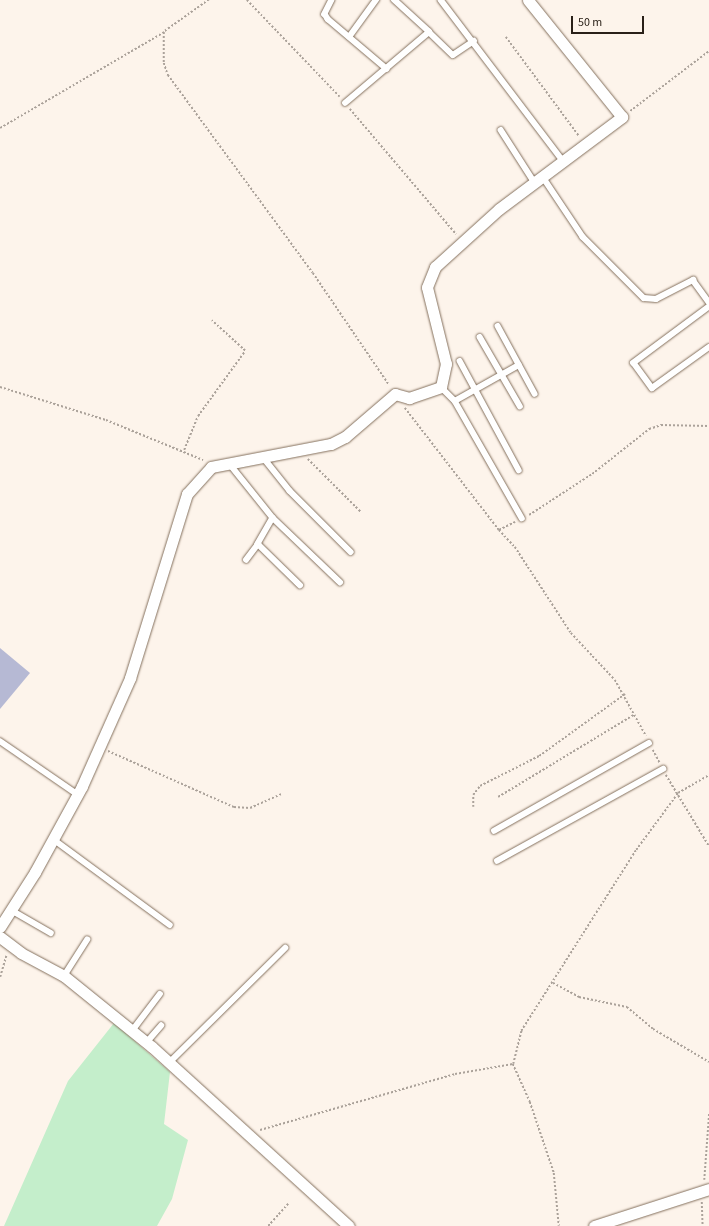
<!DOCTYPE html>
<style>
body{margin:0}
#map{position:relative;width:709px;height:1226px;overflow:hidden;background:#fdf4eb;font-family:"Source Sans 3",sans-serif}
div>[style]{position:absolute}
.green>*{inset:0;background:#c4eecb}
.building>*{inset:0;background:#b6b9d4}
.path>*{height:1.5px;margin-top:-0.75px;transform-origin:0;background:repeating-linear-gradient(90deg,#aba29a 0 2px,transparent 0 4px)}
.roads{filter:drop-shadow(0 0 1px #84705d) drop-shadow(0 0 1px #84705d)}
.service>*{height:5.5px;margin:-2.75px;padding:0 2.75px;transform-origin:2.75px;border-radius:2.75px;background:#fff}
.minor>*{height:11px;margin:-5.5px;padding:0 5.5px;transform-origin:5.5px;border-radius:5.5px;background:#fff}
span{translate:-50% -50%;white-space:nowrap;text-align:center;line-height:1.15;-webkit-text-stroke:3px #fdf4eb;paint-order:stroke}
.scale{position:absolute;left:571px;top:16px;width:73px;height:18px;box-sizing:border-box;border:2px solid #292018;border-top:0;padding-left:5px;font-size:12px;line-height:14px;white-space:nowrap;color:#292018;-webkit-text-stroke:3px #fdf4eb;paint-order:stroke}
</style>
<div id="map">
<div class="green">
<i style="clip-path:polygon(114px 1023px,170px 1072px,164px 1124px,188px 1140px,172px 1199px,157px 1226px,4px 1226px,68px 1081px)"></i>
</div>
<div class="building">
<i style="clip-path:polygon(0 648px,30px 673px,0 709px)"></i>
</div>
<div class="path">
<i style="left:209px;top:0;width:55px;rotate:144.6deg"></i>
<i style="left:164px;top:32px;width:31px;rotate:90deg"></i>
<i style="left:164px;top:63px;width:13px;rotate:72deg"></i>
<i style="left:168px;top:75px;width:245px;rotate:53.8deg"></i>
<i style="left:313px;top:273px;width:135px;rotate:55.8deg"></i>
<i style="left:247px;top:0;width:134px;rotate:46.2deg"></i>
<i style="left:506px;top:37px;width:123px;rotate:53.6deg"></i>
<i style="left:350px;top:109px;width:164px;rotate:49.7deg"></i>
<i style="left:630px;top:111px;width:99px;rotate:-37.2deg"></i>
<i style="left:0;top:128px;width:190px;rotate:-30.3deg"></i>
<i style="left:0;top:387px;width:111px;rotate:17.3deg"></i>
<i style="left:106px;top:420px;width:105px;rotate:22.4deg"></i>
<i style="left:405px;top:408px;width:154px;rotate:52.4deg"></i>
<i style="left:499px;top:530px;width:18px;rotate:-27deg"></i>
<i style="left:184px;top:450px;width:37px;rotate:-68deg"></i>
<i style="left:198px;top:416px;width:80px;rotate:-54.1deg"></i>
<i style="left:245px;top:351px;width:45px;rotate:-137.7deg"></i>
<i style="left:308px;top:459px;width:75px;rotate:45deg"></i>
<i style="left:529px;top:515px;width:75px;rotate:-33.1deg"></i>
<i style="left:592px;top:474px;width:73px;rotate:-38.3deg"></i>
<i style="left:649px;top:429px;width:13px;rotate:-18deg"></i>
<i style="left:661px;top:425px;width:48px;rotate:1.2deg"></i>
<i style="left:499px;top:530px;width:23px;rotate:47deg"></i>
<i style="left:515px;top:547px;width:103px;rotate:56.9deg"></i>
<i style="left:571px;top:633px;width:64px;rotate:46.9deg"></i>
<i style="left:615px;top:680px;width:64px;rotate:61deg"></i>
<i style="left:653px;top:750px;width:15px;rotate:62deg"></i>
<i style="left:108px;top:751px;width:138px;rotate:24deg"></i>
<i style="left:234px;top:807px;width:16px;rotate:4deg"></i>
<i style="left:250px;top:808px;width:34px;rotate:-24deg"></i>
<i style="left:666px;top:775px;width:83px;rotate:58.8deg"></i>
<i style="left:498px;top:797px;width:160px;rotate:-31.2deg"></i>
<i style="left:473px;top:807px;width:12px;rotate:-90deg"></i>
<i style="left:473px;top:795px;width:11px;rotate:-52deg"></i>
<i style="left:480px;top:786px;width:66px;rotate:-27deg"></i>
<i style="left:539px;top:756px;width:106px;rotate:-35.8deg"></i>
<i style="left:0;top:977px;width:22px;rotate:-74deg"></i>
<i style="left:553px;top:983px;width:30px;rotate:28deg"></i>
<i style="left:579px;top:997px;width:49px;rotate:11.8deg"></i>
<i style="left:627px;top:1007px;width:34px;rotate:40deg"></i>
<i style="left:653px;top:1029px;width:65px;rotate:30.5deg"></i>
<i style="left:513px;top:1064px;width:34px;rotate:-76deg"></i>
<i style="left:521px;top:1031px;width:214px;rotate:-57.6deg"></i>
<i style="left:636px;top:850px;width:71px;rotate:-53.6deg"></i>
<i style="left:678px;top:793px;width:36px;rotate:-30deg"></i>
<i style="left:260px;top:1130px;width:203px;rotate:-16deg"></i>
<i style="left:455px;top:1074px;width:59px;rotate:-9.8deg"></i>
<i style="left:513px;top:1064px;width:42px;rotate:65.9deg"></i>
<i style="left:530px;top:1102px;width:75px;rotate:71.3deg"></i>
<i style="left:554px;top:1173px;width:53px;rotate:84.6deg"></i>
<i style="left:704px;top:1180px;width:68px;rotate:-85.8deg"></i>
<i style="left:702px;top:1202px;width:24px;rotate:88deg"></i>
<i style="left:268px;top:1226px;width:30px;rotate:-48deg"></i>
</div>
<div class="roads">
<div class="service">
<i style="left:332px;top:0;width:16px;rotate:117deg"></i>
<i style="left:325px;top:14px;width:6px;rotate:59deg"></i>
<i style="left:328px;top:19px;width:77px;rotate:40.3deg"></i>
<i style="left:441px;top:0;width:203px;rotate:52.8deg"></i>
<i style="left:429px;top:32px;width:33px;rotate:44deg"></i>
<i style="left:453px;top:55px;width:25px;rotate:-34deg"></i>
<i style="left:349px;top:37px;width:46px;rotate:-53.9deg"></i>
<i style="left:345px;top:103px;width:110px;rotate:-40.2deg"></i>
<i style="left:429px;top:32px;width:47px;rotate:-137.6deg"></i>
<i style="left:501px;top:130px;width:63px;rotate:57.3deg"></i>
<i style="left:543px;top:177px;width:72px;rotate:56.3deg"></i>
<i style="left:583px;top:237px;width:86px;rotate:45deg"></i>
<i style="left:644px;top:298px;width:12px;rotate:5deg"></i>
<i style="left:656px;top:299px;width:42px;rotate:-27.2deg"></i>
<i style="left:693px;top:280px;width:27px;rotate:54deg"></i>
<i style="left:709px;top:307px;width:94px;rotate:143.3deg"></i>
<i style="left:634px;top:363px;width:31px;rotate:54deg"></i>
<i style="left:652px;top:388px;width:70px;rotate:-35.7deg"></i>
<i style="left:498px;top:326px;width:77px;rotate:61.4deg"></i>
<i style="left:480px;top:337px;width:80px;rotate:59.9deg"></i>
<i style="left:460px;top:361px;width:124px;rotate:61.6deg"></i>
<i style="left:441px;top:387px;width:20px;rotate:45deg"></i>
<i style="left:455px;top:401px;width:73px;rotate:-29.4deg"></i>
<i style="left:455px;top:401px;width:135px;rotate:60.2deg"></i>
<i style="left:263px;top:457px;width:43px;rotate:51.5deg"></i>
<i style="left:290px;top:491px;width:86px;rotate:45deg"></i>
<i style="left:229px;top:463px;width:70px;rotate:51.3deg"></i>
<i style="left:273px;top:518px;width:30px;rotate:120deg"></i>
<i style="left:258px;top:544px;width:59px;rotate:44.3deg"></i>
<i style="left:273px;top:518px;width:93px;rotate:43.7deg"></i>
<i style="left:246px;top:560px;width:20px;rotate:-53deg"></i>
<i style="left:0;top:741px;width:93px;rotate:34.5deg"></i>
<i style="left:494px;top:831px;width:178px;rotate:-29.6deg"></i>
<i style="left:53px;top:839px;width:145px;rotate:36.3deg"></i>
<i style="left:497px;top:861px;width:190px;rotate:-29deg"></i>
<i style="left:11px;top:910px;width:46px;rotate:29.9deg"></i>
<i style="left:64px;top:976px;width:43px;rotate:-57.4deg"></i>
<i style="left:132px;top:1031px;width:46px;rotate:-52.9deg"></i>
<i style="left:146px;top:1043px;width:23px;rotate:-49deg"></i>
<i style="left:170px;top:1062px;width:162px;rotate:-44.7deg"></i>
</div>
<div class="minor">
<i style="left:0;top:927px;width:65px;rotate:-57.5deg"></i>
<i style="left:35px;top:872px;width:98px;rotate:-61.3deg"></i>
<i style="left:82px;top:786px;width:118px;rotate:-66deg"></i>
<i style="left:130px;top:678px;width:193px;rotate:-72.8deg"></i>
<i style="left:187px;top:494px;width:36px;rotate:-48deg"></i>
<i style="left:211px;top:467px;width:122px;rotate:-10.9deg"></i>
<i style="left:331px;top:444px;width:16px;rotate:-27deg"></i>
<i style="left:345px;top:437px;width:66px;rotate:-40.7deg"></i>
<i style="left:395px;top:394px;width:15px;rotate:16deg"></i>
<i style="left:409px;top:398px;width:34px;rotate:-19deg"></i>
<i style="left:441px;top:387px;width:24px;rotate:-78deg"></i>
<i style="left:446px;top:364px;width:79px;rotate:-103.9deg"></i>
<i style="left:427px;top:287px;width:22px;rotate:-68deg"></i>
<i style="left:435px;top:267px;width:86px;rotate:-42.2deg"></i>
<i style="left:499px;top:209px;width:154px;rotate:-36.8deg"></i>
<i style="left:622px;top:117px;width:150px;rotate:-128.8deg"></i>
<i style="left:0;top:937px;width:26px;rotate:37deg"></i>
<i style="left:21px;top:953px;width:49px;rotate:28.1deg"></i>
<i style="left:64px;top:976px;width:113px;rotate:38.9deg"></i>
<i style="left:152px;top:1047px;width:266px;rotate:42.3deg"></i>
<i style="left:594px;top:1226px;width:121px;rotate:-17.8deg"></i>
</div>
</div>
<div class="scale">50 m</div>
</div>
